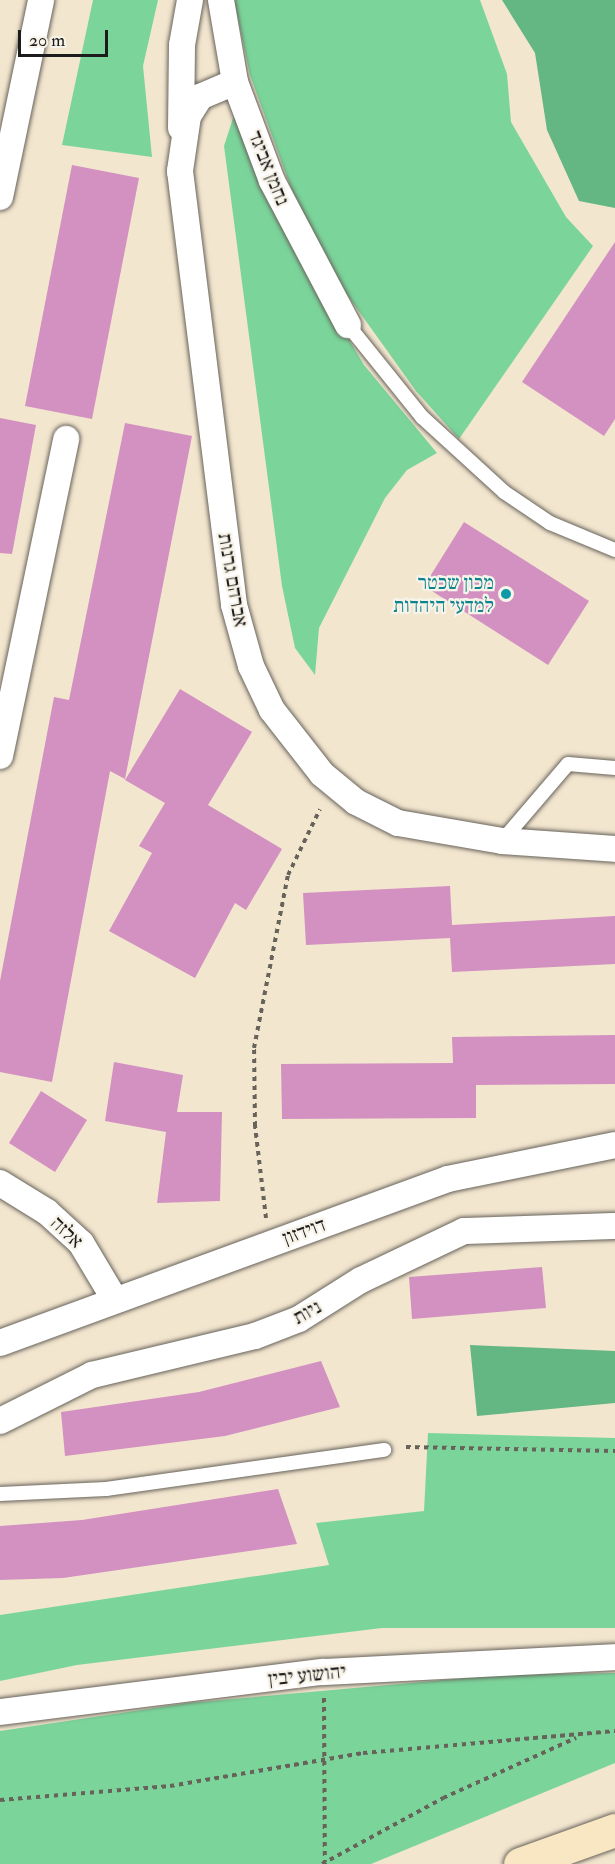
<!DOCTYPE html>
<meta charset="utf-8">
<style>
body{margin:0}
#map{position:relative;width:615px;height:1864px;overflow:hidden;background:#f3e6cf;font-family:"IM FELL Double Pica","Frank Ruhl Libre",serif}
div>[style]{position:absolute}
.green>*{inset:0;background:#7bd59b}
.forest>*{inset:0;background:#64b683}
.building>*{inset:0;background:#d291c0}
.path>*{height:4px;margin-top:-2px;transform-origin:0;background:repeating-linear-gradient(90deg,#67635b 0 4.5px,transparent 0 9px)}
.roads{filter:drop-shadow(0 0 2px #67635b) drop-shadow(0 0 2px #67635b)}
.lane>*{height:14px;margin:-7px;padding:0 7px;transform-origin:7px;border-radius:7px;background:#fff}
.street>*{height:26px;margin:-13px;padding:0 13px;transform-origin:13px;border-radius:13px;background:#fff}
.secondary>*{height:33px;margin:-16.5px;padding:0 16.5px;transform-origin:16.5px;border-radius:16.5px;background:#f9e7c3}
.dots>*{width:16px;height:16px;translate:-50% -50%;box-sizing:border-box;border:3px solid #f7f3e8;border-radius:50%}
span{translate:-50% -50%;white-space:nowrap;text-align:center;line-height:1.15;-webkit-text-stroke:4.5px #f7f3e8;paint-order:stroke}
.street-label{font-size:20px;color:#1c1c1c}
.culture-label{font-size:20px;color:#0d838f}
.right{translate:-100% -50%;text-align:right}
.scale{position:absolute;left:18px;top:30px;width:90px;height:27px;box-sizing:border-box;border:3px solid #1c1c1c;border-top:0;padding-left:8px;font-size:18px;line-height:21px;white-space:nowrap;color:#1c1c1c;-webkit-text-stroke:4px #f7f3e8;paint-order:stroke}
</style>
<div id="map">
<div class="green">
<i style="clip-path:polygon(93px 0,158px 0,143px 66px,152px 157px,62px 145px)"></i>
<i style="clip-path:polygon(234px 0,480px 0,507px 74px,511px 122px,566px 217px,593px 246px,459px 439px,416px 391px,335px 278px,291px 188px,250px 75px)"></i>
<i style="clip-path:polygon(235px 112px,268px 202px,364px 365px,437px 453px,407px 470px,385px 498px,319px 628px,315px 675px,295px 648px,282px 586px,224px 146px)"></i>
<i style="clip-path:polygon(428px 1433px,615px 1438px,615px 1628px,382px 1628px,77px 1665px,0 1681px,0 1615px,329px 1565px,316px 1523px,424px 1511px)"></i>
<i style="clip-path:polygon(615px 1673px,615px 1763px,371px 1864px,0 1864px,0 1731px,188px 1703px,500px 1675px)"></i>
</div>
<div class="forest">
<i style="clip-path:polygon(502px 0,615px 0,615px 208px,579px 201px,547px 130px,535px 53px)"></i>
<i style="clip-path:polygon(470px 1345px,615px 1351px,615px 1403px,477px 1416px)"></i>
</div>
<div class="building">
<i style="clip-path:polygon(72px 165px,139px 178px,92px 419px,25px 406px)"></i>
<i style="clip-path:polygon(615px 242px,615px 419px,604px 436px,522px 382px)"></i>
<i style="clip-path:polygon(0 418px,36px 425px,12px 554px,0 553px)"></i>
<i style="clip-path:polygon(125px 423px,192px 436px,125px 779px,110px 771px,52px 1082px,0 1072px,0 981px,54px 697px,69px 700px)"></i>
<i style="clip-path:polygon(464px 522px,589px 601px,548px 665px,424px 586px)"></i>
<i style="clip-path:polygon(180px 689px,252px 732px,208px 805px,282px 849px,246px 910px,235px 903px,195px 978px,109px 931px,152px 853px,139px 846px,165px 803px,125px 780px)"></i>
<i style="clip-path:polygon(450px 886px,452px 925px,615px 916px,615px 964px,452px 972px,450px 938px,306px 945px,303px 893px)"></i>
<i style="clip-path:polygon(615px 1035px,615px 1084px,476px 1085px,476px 1118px,282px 1119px,281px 1064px,453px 1063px,452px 1037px)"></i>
<i style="clip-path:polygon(114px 1062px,183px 1075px,177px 1112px,222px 1112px,220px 1201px,157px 1203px,166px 1132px,105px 1121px)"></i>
<i style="clip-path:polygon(41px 1091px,87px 1120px,55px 1172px,9px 1143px)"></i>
<i style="clip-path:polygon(542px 1267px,546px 1308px,412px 1319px,409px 1277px)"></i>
<i style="clip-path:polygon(321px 1361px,340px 1407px,225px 1436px,65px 1456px,61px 1412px,199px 1392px)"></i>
<i style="clip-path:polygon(278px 1489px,297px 1544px,63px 1578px,0 1580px,0 1526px,82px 1520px)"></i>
</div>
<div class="path">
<i style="left:266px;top:1218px;width:93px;rotate:-96.8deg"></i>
<i style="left:255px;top:1126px;width:78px;rotate:-90.7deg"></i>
<i style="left:254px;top:1048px;width:176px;rotate:-78.9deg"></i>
<i style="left:288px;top:875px;width:73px;rotate:-64.1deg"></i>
<i style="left:406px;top:1447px;width:209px;rotate:1.1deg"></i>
<i style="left:324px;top:1698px;width:164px;rotate:89.7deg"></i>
<i style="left:0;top:1800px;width:171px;rotate:-4.7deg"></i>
<i style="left:170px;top:1786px;width:196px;rotate:-9.7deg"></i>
<i style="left:363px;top:1753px;width:253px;rotate:-5deg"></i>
<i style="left:322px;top:1864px;width:138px;rotate:-28.6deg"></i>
<i style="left:443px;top:1798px;width:146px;rotate:-24.3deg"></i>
</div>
<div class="roads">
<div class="lane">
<i style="left:348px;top:325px;width:118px;rotate:51.2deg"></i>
<i style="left:422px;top:417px;width:111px;rotate:42.4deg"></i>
<i style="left:504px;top:492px;width:55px;rotate:34deg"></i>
<i style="left:550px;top:523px;width:70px;rotate:22.6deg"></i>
<i style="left:502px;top:841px;width:101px;rotate:-49.4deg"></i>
<i style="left:568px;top:764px;width:47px;rotate:4.9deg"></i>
<i style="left:0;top:1494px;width:106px;rotate:-2.7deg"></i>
<i style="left:106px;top:1489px;width:281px;rotate:-8deg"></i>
</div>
<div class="street">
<i style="left:221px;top:0;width:83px;rotate:80.3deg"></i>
<i style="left:235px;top:82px;width:106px;rotate:69.5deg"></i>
<i style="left:272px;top:181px;width:163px;rotate:62.2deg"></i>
<i style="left:235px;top:82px;width:38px;rotate:157deg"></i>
<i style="left:200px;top:97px;width:22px;rotate:122deg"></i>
<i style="left:188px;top:116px;width:56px;rotate:98.3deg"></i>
<i style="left:180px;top:171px;width:437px;rotate:82.9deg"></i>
<i style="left:234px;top:605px;width:63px;rotate:74.4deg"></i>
<i style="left:251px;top:666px;width:49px;rotate:64.5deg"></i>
<i style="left:272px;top:710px;width:81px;rotate:52deg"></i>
<i style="left:322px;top:774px;width:44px;rotate:39.5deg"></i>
<i style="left:356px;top:802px;width:47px;rotate:26.6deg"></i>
<i style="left:398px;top:823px;width:106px;rotate:9.8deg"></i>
<i style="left:502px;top:841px;width:113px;rotate:4deg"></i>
<i style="left:181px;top:128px;width:83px;rotate:-89.3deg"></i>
<i style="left:182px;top:45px;width:46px;rotate:-79.9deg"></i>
<i style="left:0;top:197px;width:201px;rotate:-78.2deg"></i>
<i style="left:0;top:756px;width:324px;rotate:-78.2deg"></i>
<i style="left:0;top:1183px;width:55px;rotate:31.7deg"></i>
<i style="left:47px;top:1212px;width:46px;rotate:42.4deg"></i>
<i style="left:81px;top:1243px;width:66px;rotate:59.2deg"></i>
<i style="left:0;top:1343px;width:477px;rotate:-20.1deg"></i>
<i style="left:448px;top:1179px;width:170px;rotate:-11.5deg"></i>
<i style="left:0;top:1421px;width:103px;rotate:-26.6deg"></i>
<i style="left:92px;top:1375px;width:168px;rotate:-13.5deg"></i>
<i style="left:255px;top:1336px;width:47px;rotate:-21.1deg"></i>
<i style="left:299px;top:1319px;width:73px;rotate:-32.2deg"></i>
<i style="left:361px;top:1280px;width:114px;rotate:-25.4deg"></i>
<i style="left:464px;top:1231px;width:151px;rotate:-1.9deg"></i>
<i style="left:0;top:1712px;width:325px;rotate:-7.1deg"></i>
<i style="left:323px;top:1672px;width:292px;rotate:-2.9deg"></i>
</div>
<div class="secondary">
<i style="left:520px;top:1864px;width:101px;rotate:-19.7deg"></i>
</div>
</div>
<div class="dots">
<i style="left:506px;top:594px;background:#0f9aa8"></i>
</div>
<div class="street-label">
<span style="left:269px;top:168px;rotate:68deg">נחמן אביגד</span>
<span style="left:233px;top:580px;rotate:80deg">אברהם גרנות</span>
<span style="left:304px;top:1231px;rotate:-20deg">דוידזון</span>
<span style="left:67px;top:1232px;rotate:44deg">אלזה</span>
<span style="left:307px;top:1312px;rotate:-29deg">ניות</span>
<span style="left:307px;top:1675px;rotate:-6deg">יהושוע יבין</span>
</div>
<div class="culture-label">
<span class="right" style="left:494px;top:594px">מכון שכטר<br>למדעי היהדות</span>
</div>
<div class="scale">20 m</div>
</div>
